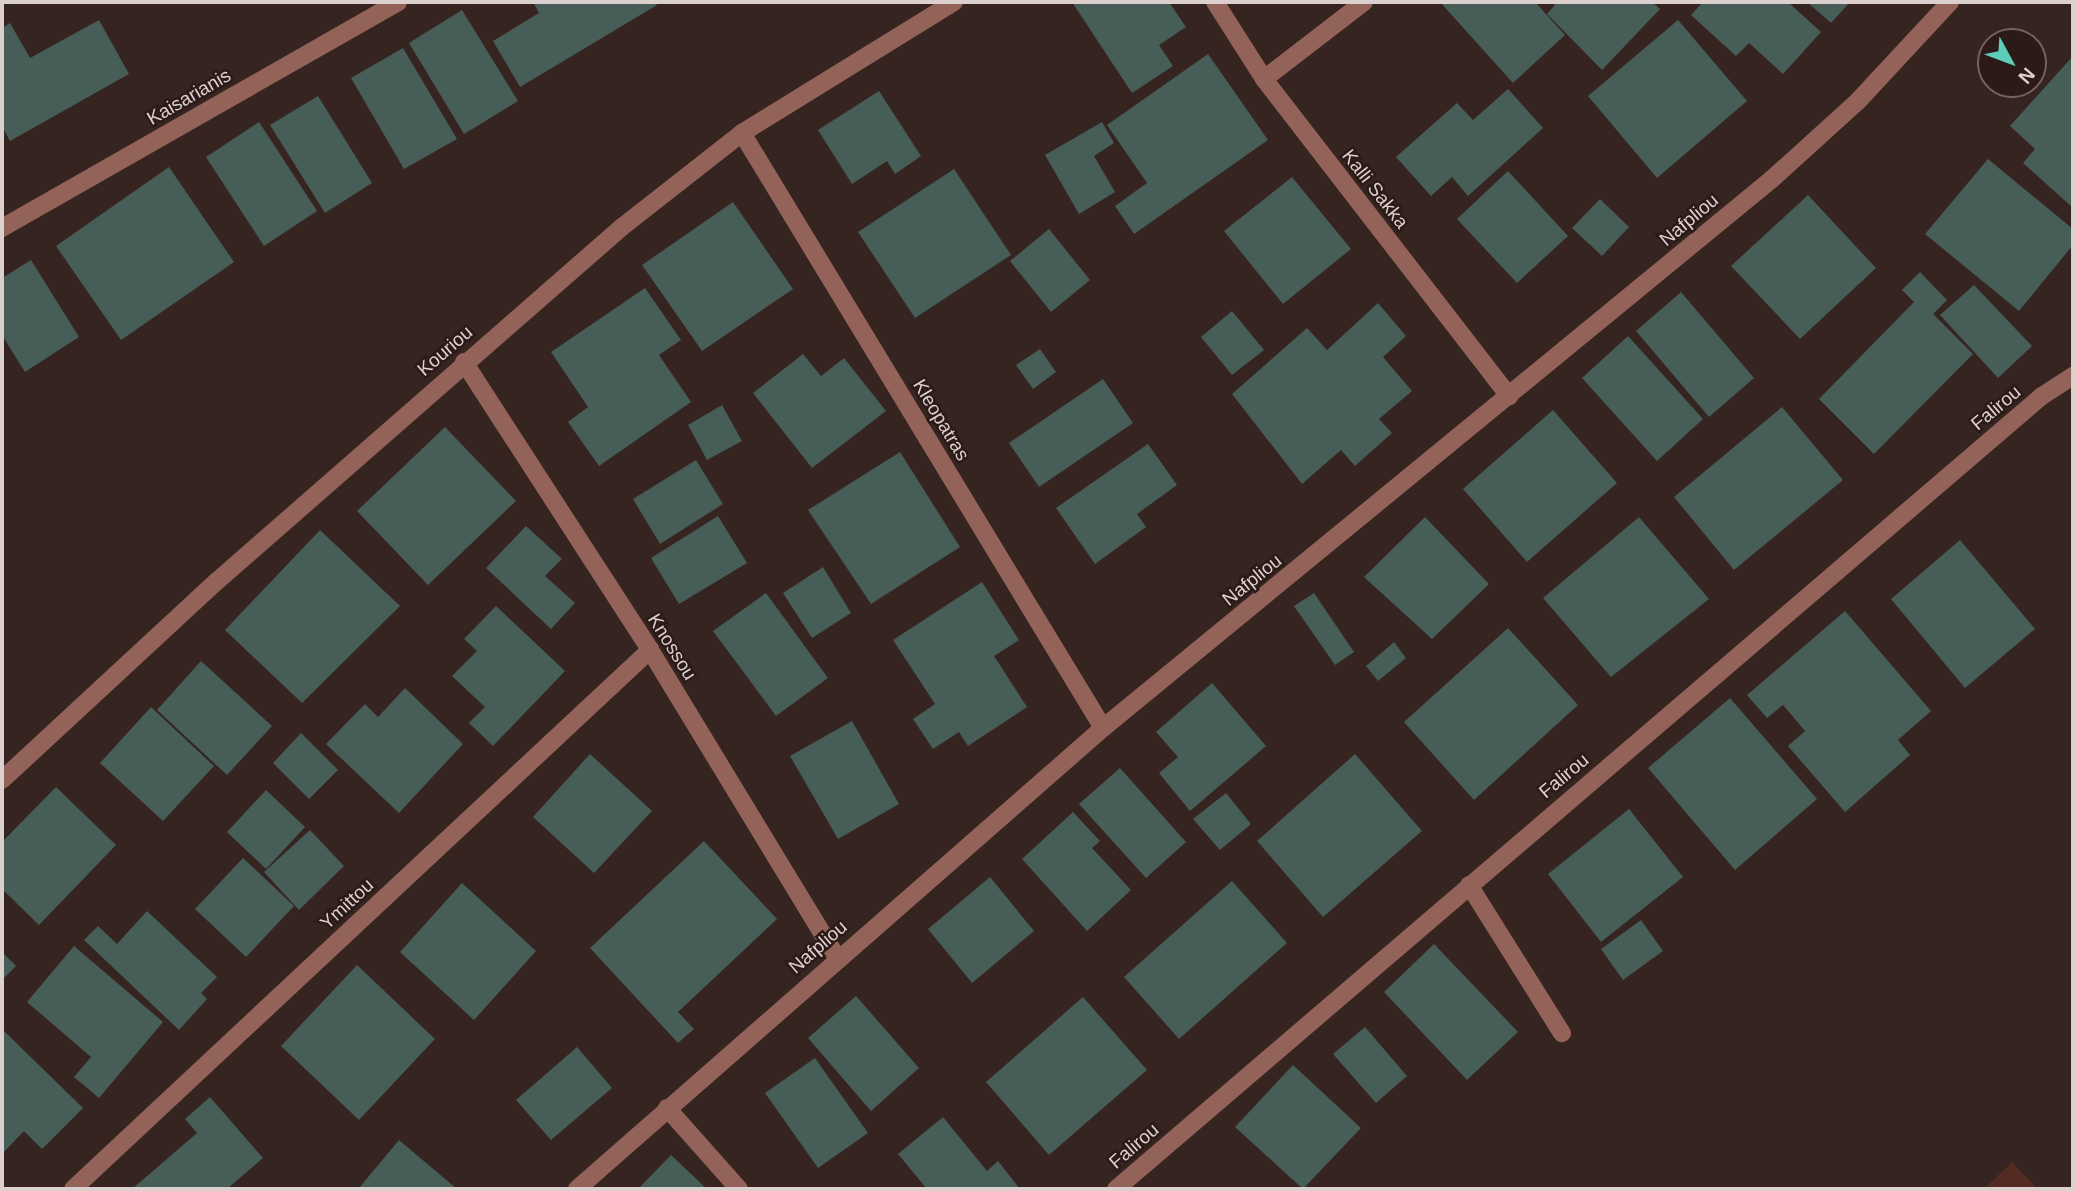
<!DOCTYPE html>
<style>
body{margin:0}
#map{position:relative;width:2075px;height:1191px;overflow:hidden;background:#352420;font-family:Arial,sans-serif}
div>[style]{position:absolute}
.green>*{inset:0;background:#542b23}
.building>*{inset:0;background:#475d58}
.minor>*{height:18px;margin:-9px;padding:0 9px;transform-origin:9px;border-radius:9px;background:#936258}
span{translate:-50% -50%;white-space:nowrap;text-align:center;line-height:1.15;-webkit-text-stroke:5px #2b1a17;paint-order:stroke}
.street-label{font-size:19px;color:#dcd0ce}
.frame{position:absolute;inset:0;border:4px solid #dcd0ce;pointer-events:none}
.north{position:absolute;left:1977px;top:28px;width:70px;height:70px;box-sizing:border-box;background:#2b1a17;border:2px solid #726360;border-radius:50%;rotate:131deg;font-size:19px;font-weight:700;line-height:28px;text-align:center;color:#dcd0ce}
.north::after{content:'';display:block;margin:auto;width:24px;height:32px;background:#5dceb9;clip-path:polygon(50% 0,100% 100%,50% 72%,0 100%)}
</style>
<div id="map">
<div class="green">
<i style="clip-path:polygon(2012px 1162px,2038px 1189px,1984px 1189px)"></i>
</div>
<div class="building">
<i style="clip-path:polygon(533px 2px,655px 2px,657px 5px,520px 87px,493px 41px,539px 13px)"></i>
<i style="clip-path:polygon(1072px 2px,1169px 2px,1186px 27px,1159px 45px,1173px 66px,1132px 93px)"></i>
<i style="clip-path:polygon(1440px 2px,1535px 2px,1565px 35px,1513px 83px)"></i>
<i style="clip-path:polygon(1551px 2px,1652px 2px,1660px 9px,1602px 70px,1547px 14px,1555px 5px)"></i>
<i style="clip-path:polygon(1703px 2px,1788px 2px,1821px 32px,1783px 74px,1749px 43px,1736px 56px,1691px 15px)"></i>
<i style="clip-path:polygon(1807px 2px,1850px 2px,1831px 23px)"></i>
<i style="clip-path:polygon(462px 10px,518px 101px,464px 134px,409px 43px)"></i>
<i style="clip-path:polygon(99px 20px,129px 74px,10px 141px,2px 126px,2px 28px,10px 23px,30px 58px)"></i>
<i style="clip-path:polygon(1678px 20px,1747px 101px,1657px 178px,1588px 96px)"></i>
<i style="clip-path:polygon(403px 48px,457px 139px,404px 169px,351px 78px)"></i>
<i style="clip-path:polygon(1208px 54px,1268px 140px,1134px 234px,1115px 206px,1147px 183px,1107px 125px)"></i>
<i style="clip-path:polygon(2073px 56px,2073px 208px,2023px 163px,2035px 149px,2010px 126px)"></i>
<i style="clip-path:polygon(1508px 89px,1543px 128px,1468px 196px,1452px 177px,1431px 196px,1396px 157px,1457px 103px,1473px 120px)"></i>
<i style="clip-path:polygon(879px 91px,921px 156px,895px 174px,887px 161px,852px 184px,818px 130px)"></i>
<i style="clip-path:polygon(318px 96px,372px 183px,325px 213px,270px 125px)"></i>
<i style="clip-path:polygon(259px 122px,317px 211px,264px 246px,206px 157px)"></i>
<i style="clip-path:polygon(1102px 122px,1114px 143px,1094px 156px,1115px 192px,1079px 214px,1045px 155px)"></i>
<i style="clip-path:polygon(1988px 159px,2073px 229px,2073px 245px,2019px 311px,1925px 234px)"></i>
<i style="clip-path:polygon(169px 167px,234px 262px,121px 340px,56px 246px)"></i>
<i style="clip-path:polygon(954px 169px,1011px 255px,915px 318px,858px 232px)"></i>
<i style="clip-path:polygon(1508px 171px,1568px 236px,1517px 283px,1457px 219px)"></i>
<i style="clip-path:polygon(1292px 177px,1351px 249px,1283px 304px,1224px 231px)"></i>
<i style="clip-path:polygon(1808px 195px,1876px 268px,1800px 339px,1731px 266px)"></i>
<i style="clip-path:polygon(1600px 199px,1629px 227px,1602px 256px,1572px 228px)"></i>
<i style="clip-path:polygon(733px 202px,793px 289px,702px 351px,642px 265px)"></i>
<i style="clip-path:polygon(1049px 229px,1090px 280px,1051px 312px,1010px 261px)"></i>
<i style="clip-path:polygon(31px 260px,79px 337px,25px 372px,2px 335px,2px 278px)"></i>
<i style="clip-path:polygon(1920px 272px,1947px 300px,1933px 314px,1973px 354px,1874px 454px,1819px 399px,1914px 302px,1902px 290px)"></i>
<i style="clip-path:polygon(1974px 285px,2032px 346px,1998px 378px,1940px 315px)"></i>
<i style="clip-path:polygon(645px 288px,681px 340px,659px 355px,691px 402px,599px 466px,568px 422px,588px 407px,551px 352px)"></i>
<i style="clip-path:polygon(1681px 292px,1754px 378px,1709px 417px,1636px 331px)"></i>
<i style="clip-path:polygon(1378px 303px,1406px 336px,1383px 357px,1412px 391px,1379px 419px,1392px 433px,1355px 466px,1341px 450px,1302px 484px,1232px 394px,1307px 328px,1327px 350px)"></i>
<i style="clip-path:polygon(1232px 311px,1264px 350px,1232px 375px,1201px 337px)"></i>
<i style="clip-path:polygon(1628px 336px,1703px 419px,1657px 461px,1582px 378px)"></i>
<i style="clip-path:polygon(1040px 349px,1056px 372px,1033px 389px,1016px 365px)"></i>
<i style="clip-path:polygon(803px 354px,821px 376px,844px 358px,886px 411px,812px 468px,753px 393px)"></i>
<i style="clip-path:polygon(1103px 379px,1133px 423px,1039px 487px,1009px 443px)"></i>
<i style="clip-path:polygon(722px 405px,742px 441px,707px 460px,688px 425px)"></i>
<i style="clip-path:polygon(1782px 407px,1843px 480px,1734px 570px,1674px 497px)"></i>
<i style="clip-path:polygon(1553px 410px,1617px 483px,1527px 562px,1463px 489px)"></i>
<i style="clip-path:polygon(445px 427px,516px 501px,428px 585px,357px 511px)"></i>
<i style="clip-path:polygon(1148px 444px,1177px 485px,1137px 514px,1146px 527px,1095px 564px,1056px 508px)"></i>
<i style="clip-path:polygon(900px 452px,960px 547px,871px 604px,808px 510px)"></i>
<i style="clip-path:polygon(696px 460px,723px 504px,660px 544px,633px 499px)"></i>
<i style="clip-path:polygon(718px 516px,747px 563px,679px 604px,651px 558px)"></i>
<i style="clip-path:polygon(1425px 517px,1489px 584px,1432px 639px,1364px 577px)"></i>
<i style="clip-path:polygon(1639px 517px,1709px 599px,1611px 677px,1543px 598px)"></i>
<i style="clip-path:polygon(526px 526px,562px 559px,545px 576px,575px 603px,551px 629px,486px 568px)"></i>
<i style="clip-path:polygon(320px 530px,400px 606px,302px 703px,225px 630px)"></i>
<i style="clip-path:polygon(1960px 540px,2035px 629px,1965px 688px,1891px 599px)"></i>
<i style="clip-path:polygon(823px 567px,851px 613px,812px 638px,783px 593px)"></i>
<i style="clip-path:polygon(982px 582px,1019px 640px,994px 656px,1027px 707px,968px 746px,959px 732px,933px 749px,913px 719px,935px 704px,893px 640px)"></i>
<i style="clip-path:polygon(766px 593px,828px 678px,776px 716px,713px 631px)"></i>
<i style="clip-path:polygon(1314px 593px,1354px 652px,1335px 665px,1294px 606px)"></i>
<i style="clip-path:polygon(496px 606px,565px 671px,493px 746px,469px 723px,485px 707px,452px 676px,477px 651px,464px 639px)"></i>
<i style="clip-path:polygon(1845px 611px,1931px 711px,1898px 740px,1910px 755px,1845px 812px,1788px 746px,1805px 731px,1783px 705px,1767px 718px,1747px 695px)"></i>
<i style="clip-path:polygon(1508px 628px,1578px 705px,1474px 800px,1404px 722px)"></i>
<i style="clip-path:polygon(1394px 642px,1406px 658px,1378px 681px,1366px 666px)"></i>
<i style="clip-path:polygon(201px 661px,272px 726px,227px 775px,157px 710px)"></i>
<i style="clip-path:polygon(1212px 683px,1266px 746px,1190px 811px,1159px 773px,1178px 757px,1156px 732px)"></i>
<i style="clip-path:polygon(405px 688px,463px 744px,399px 813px,326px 744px,365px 704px,378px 717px)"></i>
<i style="clip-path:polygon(1730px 698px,1817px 799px,1735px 870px,1648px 768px)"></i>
<i style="clip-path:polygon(151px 707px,214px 766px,163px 821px,100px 763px)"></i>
<i style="clip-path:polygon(852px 721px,899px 804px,838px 839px,790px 756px)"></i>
<i style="clip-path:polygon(301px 733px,338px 770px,309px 799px,273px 763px)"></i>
<i style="clip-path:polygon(590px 754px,652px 811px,594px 873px,533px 817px)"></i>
<i style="clip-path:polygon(1355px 754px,1422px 831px,1323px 917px,1257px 841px)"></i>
<i style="clip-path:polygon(1120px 768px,1186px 842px,1146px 878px,1079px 804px)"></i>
<i style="clip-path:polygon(56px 787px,116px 845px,39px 925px,2px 889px,2px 842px)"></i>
<i style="clip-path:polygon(266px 790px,305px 827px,266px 869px,227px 832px)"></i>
<i style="clip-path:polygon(1226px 793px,1251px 824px,1220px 850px,1193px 819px)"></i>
<i style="clip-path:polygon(1629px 809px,1683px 877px,1601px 942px,1548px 874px)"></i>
<i style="clip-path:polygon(1073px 812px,1100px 841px,1092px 848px,1131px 890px,1087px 931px,1022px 859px)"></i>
<i style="clip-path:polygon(310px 830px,344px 866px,299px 910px,264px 872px)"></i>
<i style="clip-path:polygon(704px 841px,777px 919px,678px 1012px,694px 1029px,678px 1043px,590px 948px)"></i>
<i style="clip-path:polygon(243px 858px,294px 906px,246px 957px,195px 909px)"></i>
<i style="clip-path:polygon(990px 877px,1034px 931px,972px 983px,928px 929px)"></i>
<i style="clip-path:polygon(1232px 881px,1287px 943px,1179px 1039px,1124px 977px)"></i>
<i style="clip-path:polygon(462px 883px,536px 951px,474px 1020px,400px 952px)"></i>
<i style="clip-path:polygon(147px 911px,217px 977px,201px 993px,207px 999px,179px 1030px,84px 940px,98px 926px,117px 944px)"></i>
<i style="clip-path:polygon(1641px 920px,1663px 951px,1623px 980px,1601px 949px)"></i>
<i style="clip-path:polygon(1434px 944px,1518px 1032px,1467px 1080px,1384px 992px)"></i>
<i style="clip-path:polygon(74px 946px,163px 1022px,99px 1098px,74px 1077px,91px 1057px,27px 1002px)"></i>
<i style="clip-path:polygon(2px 952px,16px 966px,2px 980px)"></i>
<i style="clip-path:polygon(357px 965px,435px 1039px,359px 1120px,281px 1046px)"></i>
<i style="clip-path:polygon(856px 996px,919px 1068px,871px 1111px,808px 1038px)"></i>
<i style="clip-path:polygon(1083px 997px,1147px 1070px,1049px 1155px,986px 1082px)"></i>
<i style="clip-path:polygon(1365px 1027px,1407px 1076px,1376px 1103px,1333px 1054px)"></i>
<i style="clip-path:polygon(3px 1030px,83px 1108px,42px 1149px,24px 1131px,2px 1154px)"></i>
<i style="clip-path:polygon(577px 1047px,612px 1088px,551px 1140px,516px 1100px)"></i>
<i style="clip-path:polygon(815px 1058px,868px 1133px,818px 1168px,765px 1093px)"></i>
<i style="clip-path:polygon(1293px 1065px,1361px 1128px,1303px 1189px,1235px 1127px)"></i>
<i style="clip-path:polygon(210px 1097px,263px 1158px,227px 1189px,132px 1189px,197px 1133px,185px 1119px)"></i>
<i style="clip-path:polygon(943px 1117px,987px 1171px,998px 1161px,1020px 1189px,927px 1189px,898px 1154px)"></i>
<i style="clip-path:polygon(399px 1140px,457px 1189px,359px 1188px)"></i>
<i style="clip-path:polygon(671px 1155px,707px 1189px,638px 1189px)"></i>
</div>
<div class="minor">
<i style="left:1215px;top:2px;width:91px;rotate:57.5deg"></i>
<i style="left:1264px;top:79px;width:401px;rotate:52.3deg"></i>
<i style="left:1264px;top:79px;width:126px;rotate:-37.6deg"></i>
<i style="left:742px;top:133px;width:696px;rotate:58.75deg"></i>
<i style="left:2px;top:228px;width:456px;rotate:-29.7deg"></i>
<i style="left:464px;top:362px;width:343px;rotate:57.1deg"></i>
<i style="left:650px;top:650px;width:360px;rotate:58.7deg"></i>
<i style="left:2px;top:780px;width:292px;rotate:-42.8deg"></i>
<i style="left:216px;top:582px;width:539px;rotate:-41.17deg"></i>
<i style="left:622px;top:227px;width:152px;rotate:-38.1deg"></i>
<i style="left:742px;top:133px;width:249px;rotate:-31.7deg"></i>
<i style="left:1469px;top:885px;width:175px;rotate:57.9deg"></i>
<i style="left:667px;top:1108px;width:108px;rotate:48.4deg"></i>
<i style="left:73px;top:1189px;width:790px;rotate:-43.05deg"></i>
<i style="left:577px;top:1189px;width:699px;rotate:-41.23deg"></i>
<i style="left:1103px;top:728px;width:865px;rotate:-39.37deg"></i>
<i style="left:1772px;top:179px;width:116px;rotate:-42.2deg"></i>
<i style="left:1858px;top:101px;width:135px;rotate:-47.1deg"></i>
<i style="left:1116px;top:1189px;width:1219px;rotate:-40.58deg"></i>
<i style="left:2042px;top:396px;width:37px;rotate:-33deg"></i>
</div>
<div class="street-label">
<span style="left:189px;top:97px;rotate:-30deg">Kaisarianis</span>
<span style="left:1375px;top:189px;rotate:52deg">Kalli Sakka</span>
<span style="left:1689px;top:220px;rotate:-40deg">Nafpliou</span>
<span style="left:445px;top:351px;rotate:-41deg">Kouriou</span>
<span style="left:1996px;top:408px;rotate:-40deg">Falirou</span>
<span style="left:941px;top:420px;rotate:59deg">Kleopatras</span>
<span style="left:1252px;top:580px;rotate:-39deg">Nafpliou</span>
<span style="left:672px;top:647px;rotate:58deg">Knossou</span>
<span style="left:1564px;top:776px;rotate:-40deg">Falirou</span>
<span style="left:347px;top:904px;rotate:-43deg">Ymittou</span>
<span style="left:818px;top:947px;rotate:-41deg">Nafpliou</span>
<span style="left:1134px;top:1146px;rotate:-41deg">Falirou</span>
</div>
<div class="frame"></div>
<div class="north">N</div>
</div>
